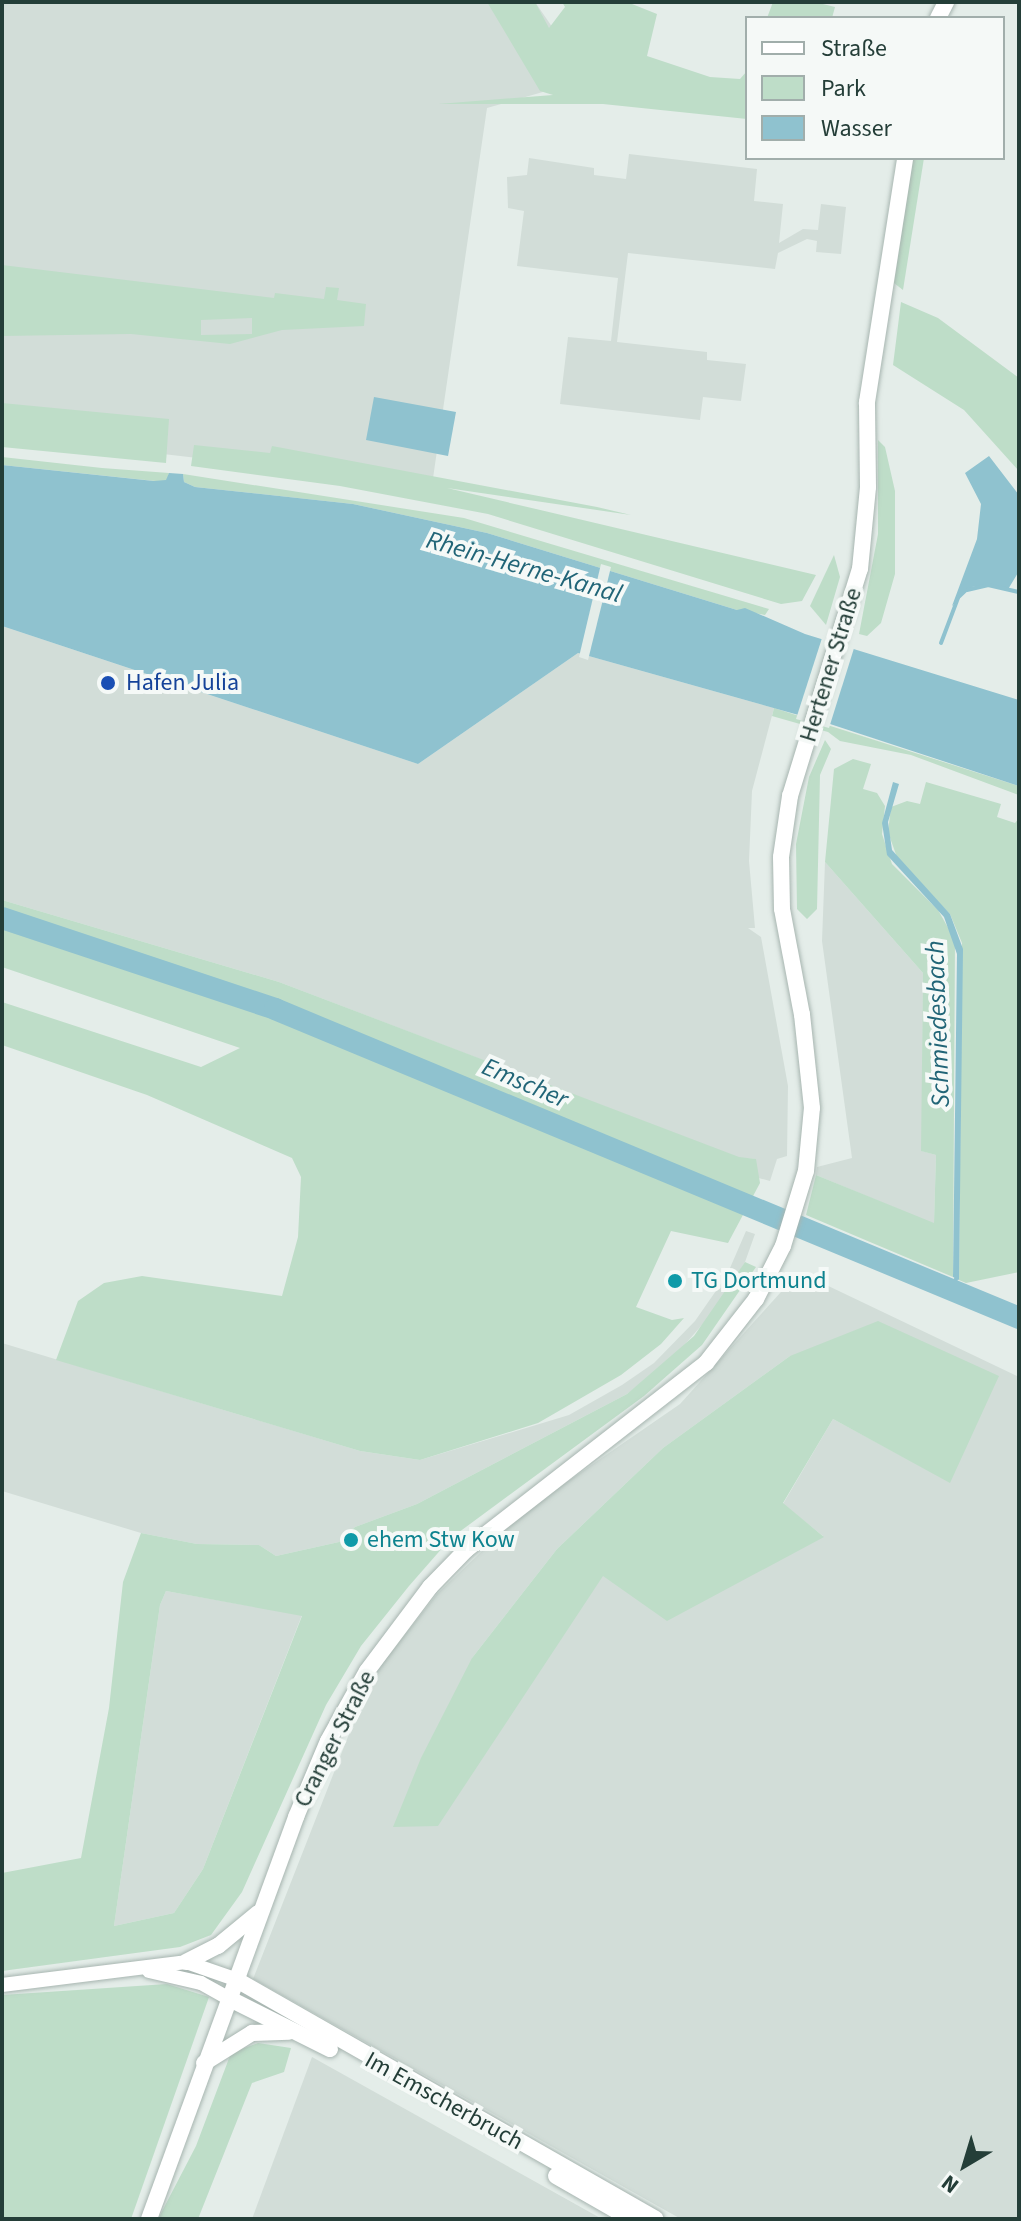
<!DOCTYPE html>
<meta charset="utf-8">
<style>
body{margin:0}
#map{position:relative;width:1021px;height:2221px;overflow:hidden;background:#e4ede9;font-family:"Source Sans 3",sans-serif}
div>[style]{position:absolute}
.built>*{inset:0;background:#d2ddd8}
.green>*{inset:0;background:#beddc8}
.water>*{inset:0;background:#8fc2cf}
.pier>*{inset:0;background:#e4ede9}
.stream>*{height:4px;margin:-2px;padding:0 2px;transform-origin:2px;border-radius:2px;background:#8fc2cf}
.river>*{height:22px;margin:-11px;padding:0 11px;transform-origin:11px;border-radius:11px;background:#8fc2cf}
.roads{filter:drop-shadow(0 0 2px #a7b5b0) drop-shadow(0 0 2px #a7b5b0)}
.tertiary>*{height:14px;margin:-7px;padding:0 7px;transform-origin:7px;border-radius:7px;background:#fff}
.secondary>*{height:16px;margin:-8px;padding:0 8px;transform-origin:8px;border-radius:8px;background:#fff}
.dots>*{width:22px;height:22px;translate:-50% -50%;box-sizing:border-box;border:4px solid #f5f9f7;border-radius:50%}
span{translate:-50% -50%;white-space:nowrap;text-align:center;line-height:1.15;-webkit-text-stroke:8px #f5f9f7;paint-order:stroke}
.street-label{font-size:24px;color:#243e38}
.transit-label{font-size:24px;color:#164399}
.left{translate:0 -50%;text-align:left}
.culture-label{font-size:24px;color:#0d838f}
.water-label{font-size:26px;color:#216577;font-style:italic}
.frame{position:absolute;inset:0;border:4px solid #243e38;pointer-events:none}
.legend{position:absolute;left:745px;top:16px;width:260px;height:144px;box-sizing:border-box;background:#f5f9f7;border:2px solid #a1aeab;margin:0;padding:10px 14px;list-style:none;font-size:24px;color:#243e38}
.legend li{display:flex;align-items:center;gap:16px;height:40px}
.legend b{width:40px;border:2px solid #a1aeab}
.north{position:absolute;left:925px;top:2125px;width:80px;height:80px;-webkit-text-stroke:6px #f5f9f7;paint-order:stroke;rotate:218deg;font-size:22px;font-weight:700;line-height:32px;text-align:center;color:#243e38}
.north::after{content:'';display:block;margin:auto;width:28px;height:36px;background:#243e38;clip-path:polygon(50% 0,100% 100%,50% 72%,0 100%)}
</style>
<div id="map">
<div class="built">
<i style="clip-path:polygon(2px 2px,535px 2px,588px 79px,487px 108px,432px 485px,163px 454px,2px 428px)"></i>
<i style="clip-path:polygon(629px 154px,757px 169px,754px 201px,783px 204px,779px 243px,803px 229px,818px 230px,821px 204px,846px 207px,841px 254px,816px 252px,817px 241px,807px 239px,778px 253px,775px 269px,628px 253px,617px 342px,707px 352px,707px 360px,746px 364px,741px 401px,703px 397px,700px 420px,560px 404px,568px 337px,611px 341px,618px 278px,517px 266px,524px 211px,508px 208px,507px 177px,527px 175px,529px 158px,594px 168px,594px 175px,626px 179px)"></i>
<i style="clip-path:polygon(2px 626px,418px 764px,578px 653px,774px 708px,752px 791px,749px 861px,755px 928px,748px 928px,761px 937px,788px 1086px,787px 1156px,777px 1159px,770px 1181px,755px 1177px,756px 1159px,739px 1158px,279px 982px,2px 900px)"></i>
<i style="clip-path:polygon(825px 862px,923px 973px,922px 1151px,936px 1155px,934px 1224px,816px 1175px,817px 1167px,852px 1158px,822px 941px)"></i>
<i style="clip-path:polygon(746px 1231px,755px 1234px,745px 1262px,716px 1309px,672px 1359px,627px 1394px,417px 1504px,355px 1527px,339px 1542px,276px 1556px,259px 1545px,197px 1544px,141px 1533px,2px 1491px,2px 1343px,360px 1451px,420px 1460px,569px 1415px,622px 1385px,654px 1363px,695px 1321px,727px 1275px)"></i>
<i style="clip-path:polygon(evenodd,799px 1272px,1019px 1377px,1019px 2219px,681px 2219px,253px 1979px,371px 1678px,437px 1594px,522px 1513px,680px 1404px,799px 1272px,790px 1356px,950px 1482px,833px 1419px,783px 1504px,823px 1536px,667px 1620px,603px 1575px,552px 1649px,472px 1658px,557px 1549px,663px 1448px,790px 1356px)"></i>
<i style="clip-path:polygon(166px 1591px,302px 1615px,203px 1869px,174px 1913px,114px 1926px,160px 1605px)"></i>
<i style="clip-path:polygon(312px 2057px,602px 2219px,252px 2219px)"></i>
</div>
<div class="green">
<i style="clip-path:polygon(487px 2px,535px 2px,549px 28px,565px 7px,562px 2px,627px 2px,657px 14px,647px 56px,710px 77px,740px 79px,747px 71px,747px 119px,603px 104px,438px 104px,553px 95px,540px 91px)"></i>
<i style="clip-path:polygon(773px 2px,815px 2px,835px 7px,832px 18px,767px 18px)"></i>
<i style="clip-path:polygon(913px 158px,924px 158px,903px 290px,894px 283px)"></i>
<i style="clip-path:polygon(evenodd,2px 265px,274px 298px,275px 293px,324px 299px,326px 287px,339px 288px,337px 300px,366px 304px,364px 326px,282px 330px,230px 344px,131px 334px,2px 336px,2px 265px,252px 318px,252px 334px,201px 335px,201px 320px,252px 318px)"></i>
<i style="clip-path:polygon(901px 302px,938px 318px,1019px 378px,1019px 471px,964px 410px,893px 365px)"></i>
<i style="clip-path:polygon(2px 403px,169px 419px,166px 463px,2px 447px)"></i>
<i style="clip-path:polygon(878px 440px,885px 447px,895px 491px,895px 574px,881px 623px,867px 636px,859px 634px,878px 534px)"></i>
<i style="clip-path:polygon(194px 445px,270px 453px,272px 446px,597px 507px,631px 515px,447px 488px,816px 575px,802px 601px,781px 604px,488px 514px,340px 486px,191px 466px)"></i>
<i style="clip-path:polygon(2px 457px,102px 468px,169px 473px,167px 481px,155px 481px,2px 465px)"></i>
<i style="clip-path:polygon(183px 474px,464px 518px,769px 609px,765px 615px,737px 610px,487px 533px,353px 504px,195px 487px,184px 482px)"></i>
<i style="clip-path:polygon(834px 555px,840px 577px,826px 625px,810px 606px)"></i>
<i style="clip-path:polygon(774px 708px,1019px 786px,1019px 795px,911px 755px,840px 741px,828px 732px,772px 716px)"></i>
<i style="clip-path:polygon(825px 740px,831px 749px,820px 775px,817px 909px,807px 919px,797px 909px,796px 844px,809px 777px)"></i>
<i style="clip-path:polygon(853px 759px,871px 764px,863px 789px,877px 793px,885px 806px,882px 834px,892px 864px,938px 910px,955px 940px,953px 1277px,806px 1215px,816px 1175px,934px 1223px,936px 1155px,921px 1151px,923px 973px,825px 862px,834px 769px)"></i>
<i style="clip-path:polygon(926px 782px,1001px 804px,997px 817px,1015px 823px,1019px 818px,1019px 1272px,966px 1283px,959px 1280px,962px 943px,950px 914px,899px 863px,888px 832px,891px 807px,907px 801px,920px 804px)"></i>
<i style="clip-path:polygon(2px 900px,279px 982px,739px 1157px,756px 1159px,760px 1183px,728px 1243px,671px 1231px,636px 1307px,672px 1320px,684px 1318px,661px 1344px,621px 1375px,538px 1423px,420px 1460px,360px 1451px,56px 1360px,78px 1301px,104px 1283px,142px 1276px,282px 1296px,298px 1237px,301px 1177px,292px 1158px,147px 1095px,2px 1045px,2px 1002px,201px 1067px,240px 1048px,2px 967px)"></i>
<i style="clip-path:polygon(evenodd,745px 1262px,756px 1267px,702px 1345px,644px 1396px,451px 1538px,409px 1586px,361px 1646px,326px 1705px,242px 1892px,211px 1935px,180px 1947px,2px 1971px,2px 1873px,81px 1858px,109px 1708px,123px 1582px,141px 1533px,197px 1544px,259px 1545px,276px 1556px,339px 1542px,355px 1527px,417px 1504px,627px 1394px,694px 1336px,745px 1262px,166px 1591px,302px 1616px,203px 1869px,174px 1913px,114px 1926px,160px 1605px,166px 1591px)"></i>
<i style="clip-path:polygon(878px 1321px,999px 1376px,950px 1483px,833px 1419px,783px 1503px,824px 1537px,667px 1621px,603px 1576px,438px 1826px,393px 1827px,421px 1758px,472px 1658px,557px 1549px,663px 1448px,790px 1356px)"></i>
<i style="clip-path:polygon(167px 1984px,209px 1997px,131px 2219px,2px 2219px,2px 1995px)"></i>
<i style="clip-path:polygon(258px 2043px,291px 2048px,284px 2072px,252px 2083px,198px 2219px,158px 2219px,196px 2146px,231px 2053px)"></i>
</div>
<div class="water">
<i style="clip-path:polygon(374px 397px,456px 412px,448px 456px,366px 440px)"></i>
<i style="clip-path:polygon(989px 456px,1019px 495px,1019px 571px,1007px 591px,988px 585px,972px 587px,952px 606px,977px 539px,981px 504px,965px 473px)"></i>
<i style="clip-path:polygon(2px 465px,154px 481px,166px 480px,169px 473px,183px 474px,184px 482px,195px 487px,353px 504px,487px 533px,737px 610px,745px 608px,805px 634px,1019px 700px,1019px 786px,827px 723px,578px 653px,418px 764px,2px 626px)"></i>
<i style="clip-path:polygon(893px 782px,899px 784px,888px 822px,892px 850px,950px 914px,963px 949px,959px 1280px,953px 1277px,957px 954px,944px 917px,887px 855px,882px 823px)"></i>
</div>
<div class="pier">
<i style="clip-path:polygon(601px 564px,611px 567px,588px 660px,579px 657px)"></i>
<i style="clip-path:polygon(823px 635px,855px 645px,829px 728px,796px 719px)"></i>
</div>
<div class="stream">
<i style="left:967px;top:590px;width:22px;rotate:-13deg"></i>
<i style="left:988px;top:585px;width:32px;rotate:13deg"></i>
<i style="left:941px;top:643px;width:48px;rotate:-69.3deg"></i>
<i style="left:952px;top:1288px;width:12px;rotate:-66deg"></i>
</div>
<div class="river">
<i style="left:2px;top:918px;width:288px;rotate:18.4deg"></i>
<i style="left:275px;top:1009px;width:806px;rotate:22.55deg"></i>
</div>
<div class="roads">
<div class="tertiary">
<i style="left:149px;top:1971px;width:53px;rotate:13deg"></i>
<i style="left:201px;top:1983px;width:31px;rotate:29deg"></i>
<i style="left:2px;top:1985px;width:185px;rotate:-7.1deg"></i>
<i style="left:186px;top:1962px;width:52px;rotate:19.1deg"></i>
</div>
<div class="secondary">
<i style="left:938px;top:18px;width:18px;rotate:-63deg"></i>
<i style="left:186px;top:1962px;width:36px;rotate:-27deg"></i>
<i style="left:218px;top:1946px;width:52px;rotate:-39.5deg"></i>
<i style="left:235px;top:1979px;width:484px;rotate:29.7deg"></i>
<i style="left:228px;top:1998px;width:114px;rotate:26.6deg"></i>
<i style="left:204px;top:2063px;width:57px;rotate:-32deg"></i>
<i style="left:252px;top:2033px;width:37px;rotate:-2deg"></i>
<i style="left:556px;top:2176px;width:86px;rotate:29.8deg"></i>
<i style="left:149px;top:2219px;width:428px;rotate:-69.9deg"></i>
<i style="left:296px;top:1817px;width:82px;rotate:-67.2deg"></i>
<i style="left:328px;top:1741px;width:80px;rotate:-60.9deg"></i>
<i style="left:367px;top:1671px;width:105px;rotate:-53.1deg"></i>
<i style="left:430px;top:1587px;width:53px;rotate:-45.8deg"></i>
<i style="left:467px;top:1549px;width:303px;rotate:-37.9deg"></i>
<i style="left:706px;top:1363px;width:81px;rotate:-52deg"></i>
<i style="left:756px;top:1299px;width:59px;rotate:-63deg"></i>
<i style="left:783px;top:1246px;width:78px;rotate:-73deg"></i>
<i style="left:806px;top:1171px;width:63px;rotate:-84.6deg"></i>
<i style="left:812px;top:1108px;width:94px;rotate:-96.1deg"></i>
<i style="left:802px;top:1015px;width:108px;rotate:-100.7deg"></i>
<i style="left:782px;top:909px;width:52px;rotate:-91.1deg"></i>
<i style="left:781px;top:857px;width:62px;rotate:-81.6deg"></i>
<i style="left:790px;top:796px;width:238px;rotate:-72.9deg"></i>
<i style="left:860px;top:569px;width:82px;rotate:-84.4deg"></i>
<i style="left:868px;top:487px;width:85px;rotate:-90.7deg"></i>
<i style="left:867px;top:402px;width:247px;rotate:-81.1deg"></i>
</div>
</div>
<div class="dots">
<i style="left:108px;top:683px;background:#1a4fb4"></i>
<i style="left:675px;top:1281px;background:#0f9aa8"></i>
<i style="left:351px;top:1540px;background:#0f9aa8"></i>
</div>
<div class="street-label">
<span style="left:831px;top:665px;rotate:-73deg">Hertener Straße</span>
<span style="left:335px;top:1739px;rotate:-63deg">Cranger Straße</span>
<span style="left:444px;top:2101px;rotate:29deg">Im Emscherbruch</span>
</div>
<div class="transit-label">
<span class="left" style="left:126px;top:683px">Hafen Julia</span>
</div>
<div class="culture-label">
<span class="left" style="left:691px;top:1281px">TG Dortmund</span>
<span class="left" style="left:367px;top:1540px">ehem Stw Kow</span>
</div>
<div class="water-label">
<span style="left:524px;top:567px;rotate:16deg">Rhein-Herne-Kanal</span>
<span style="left:938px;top:1024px;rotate:-92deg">Schmiedesbach</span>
<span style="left:525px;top:1083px;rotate:23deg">Emscher</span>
</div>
<div class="frame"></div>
<ul class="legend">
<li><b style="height:10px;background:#fff"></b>Straße</li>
<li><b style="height:22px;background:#beddc8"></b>Park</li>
<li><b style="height:22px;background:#8fc2cf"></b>Wasser</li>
</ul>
<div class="north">N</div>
</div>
